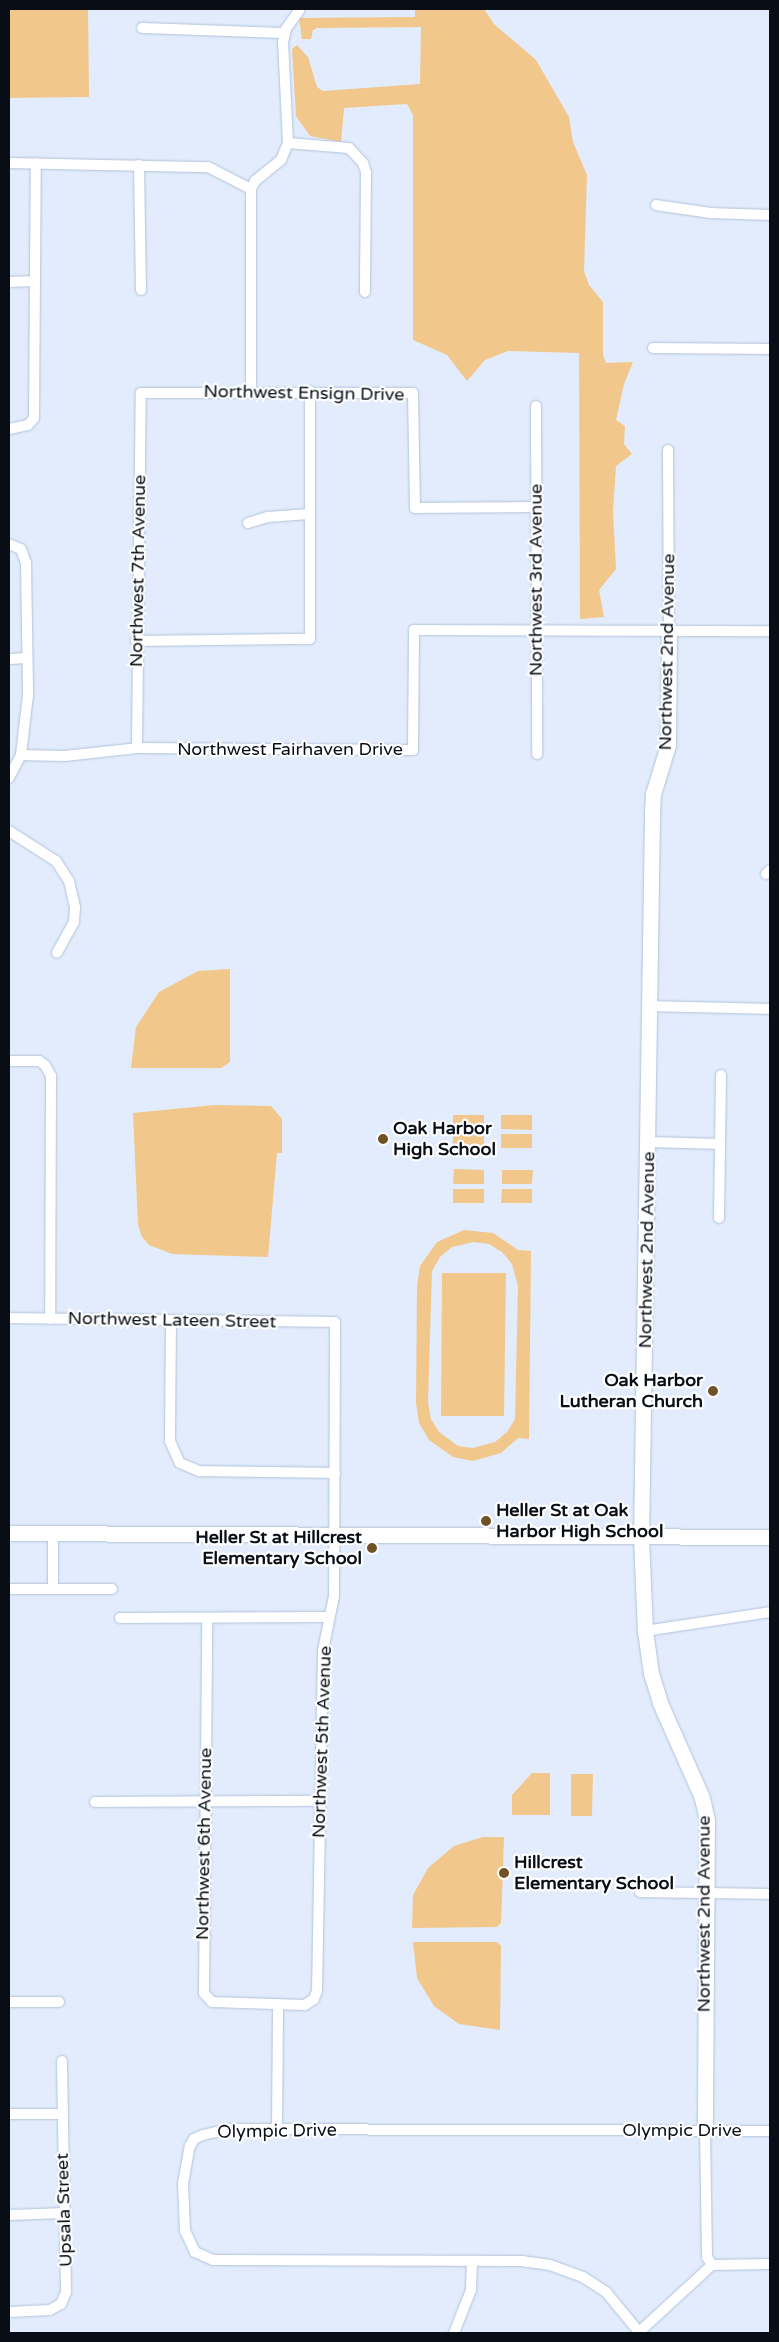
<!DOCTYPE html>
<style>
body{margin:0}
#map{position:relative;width:779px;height:2342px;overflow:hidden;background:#e2ecfc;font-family:"Varela Round",sans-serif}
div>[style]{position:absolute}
.green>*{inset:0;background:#f2c78b}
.roads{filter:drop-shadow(0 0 1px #b2c2dc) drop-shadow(0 0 1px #b2c2dc)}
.street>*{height:10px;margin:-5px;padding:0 5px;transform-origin:5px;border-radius:5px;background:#fff}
.secondary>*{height:15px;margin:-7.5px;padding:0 7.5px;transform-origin:7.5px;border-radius:7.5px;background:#fff}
.dots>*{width:14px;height:14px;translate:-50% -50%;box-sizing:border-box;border:2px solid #fff;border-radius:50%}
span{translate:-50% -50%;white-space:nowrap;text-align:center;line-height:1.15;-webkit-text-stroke:4.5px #fff;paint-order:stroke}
.street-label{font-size:18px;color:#090e16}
.poi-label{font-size:18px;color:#090e16;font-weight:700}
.left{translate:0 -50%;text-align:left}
.right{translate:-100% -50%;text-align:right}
.frame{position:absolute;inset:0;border:10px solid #090e16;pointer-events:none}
</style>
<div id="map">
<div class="green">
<i style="clip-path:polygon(9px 9px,88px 9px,89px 97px,9px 98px)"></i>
<i style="clip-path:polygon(415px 9px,484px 9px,494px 24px,536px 60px,569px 117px,573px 142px,587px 175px,584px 271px,589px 285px,603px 302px,603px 355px,606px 363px,633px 362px,624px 384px,616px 420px,625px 426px,624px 444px,632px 454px,616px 466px,613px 511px,616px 569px,599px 590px,604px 617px,580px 619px,579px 353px,508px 351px,485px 360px,467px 381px,447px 355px,413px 340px,413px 115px,407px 104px,344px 108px,341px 142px,310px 136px,296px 116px,292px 49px,297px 45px,308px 57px,317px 87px,323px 91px,420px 84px,421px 27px,317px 28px,313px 30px,311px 39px,302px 39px,299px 18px,415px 17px)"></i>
<i style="clip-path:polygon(230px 969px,230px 1062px,221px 1068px,131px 1068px,136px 1027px,159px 992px,198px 971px)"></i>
<i style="clip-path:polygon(215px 1105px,271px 1106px,282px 1119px,282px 1153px,277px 1153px,268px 1257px,172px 1254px,149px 1245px,142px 1237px,138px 1225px,133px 1113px)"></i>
<i style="clip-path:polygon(453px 1115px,484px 1115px,484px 1129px,453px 1129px)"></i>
<i style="clip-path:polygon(501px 1115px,532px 1115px,532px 1130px,501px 1129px)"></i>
<i style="clip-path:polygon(453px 1134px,484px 1134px,484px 1148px,453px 1148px)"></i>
<i style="clip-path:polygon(501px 1134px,532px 1134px,532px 1148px,501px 1148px)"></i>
<i style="clip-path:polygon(454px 1169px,484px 1170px,484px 1184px,453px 1184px)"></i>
<i style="clip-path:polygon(502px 1170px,533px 1170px,532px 1184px,502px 1184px)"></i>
<i style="clip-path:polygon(453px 1189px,484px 1189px,484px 1203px,453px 1203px)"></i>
<i style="clip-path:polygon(502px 1189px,532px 1189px,532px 1203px,501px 1203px)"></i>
<i style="clip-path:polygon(evenodd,464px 1230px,493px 1233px,518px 1250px,531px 1251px,529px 1439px,518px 1438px,501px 1453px,473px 1461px,453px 1457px,429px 1440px,419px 1423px,416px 1403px,417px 1286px,420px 1266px,437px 1242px,464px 1230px,474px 1242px,489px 1244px,502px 1252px,512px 1264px,518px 1286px,515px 1419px,507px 1432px,495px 1442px,473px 1448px,458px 1446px,439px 1432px,431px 1419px,428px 1403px,432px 1271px,440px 1257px,452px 1247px,474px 1242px)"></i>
<i style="clip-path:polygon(442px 1273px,506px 1273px,504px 1416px,441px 1416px)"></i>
<i style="clip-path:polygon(532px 1773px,550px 1773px,550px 1815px,512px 1815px,512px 1795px)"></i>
<i style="clip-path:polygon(571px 1774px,593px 1774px,592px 1816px,571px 1816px)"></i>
<i style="clip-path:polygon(483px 1837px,504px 1837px,501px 1923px,497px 1927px,412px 1928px,413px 1895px,428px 1868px,454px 1846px)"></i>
<i style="clip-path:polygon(413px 1942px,497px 1942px,501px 1946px,500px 2030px,459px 2024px,434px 2006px,417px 1978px)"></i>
</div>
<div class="roads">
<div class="street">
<i style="left:142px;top:28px;width:142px;rotate:2deg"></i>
<i style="left:288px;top:143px;width:61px;rotate:4.7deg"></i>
<i style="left:349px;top:148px;width:21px;rotate:47deg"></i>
<i style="left:363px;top:163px;width:9px;rotate:72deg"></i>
<i style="left:366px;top:172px;width:120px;rotate:90.5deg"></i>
<i style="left:9px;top:163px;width:199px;rotate:1.2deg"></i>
<i style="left:208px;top:167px;width:48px;rotate:27.1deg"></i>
<i style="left:139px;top:165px;width:125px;rotate:89.1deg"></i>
<i style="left:656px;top:205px;width:55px;rotate:8.4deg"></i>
<i style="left:710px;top:213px;width:60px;rotate:1.9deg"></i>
<i style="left:9px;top:282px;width:26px;rotate:-2deg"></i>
<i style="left:653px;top:348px;width:117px;rotate:0.5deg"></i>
<i style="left:251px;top:391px;width:202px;rotate:-90deg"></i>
<i style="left:251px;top:189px;width:9px;rotate:-63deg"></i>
<i style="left:255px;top:181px;width:33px;rotate:-39deg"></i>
<i style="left:281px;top:160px;width:18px;rotate:-68deg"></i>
<i style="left:288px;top:143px;width:101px;rotate:-92.8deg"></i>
<i style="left:283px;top:42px;width:13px;rotate:-77deg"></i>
<i style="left:286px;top:29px;width:24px;rotate:-55deg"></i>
<i style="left:536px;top:406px;width:348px;rotate:89.8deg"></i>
<i style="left:9px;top:429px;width:19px;rotate:-12deg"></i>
<i style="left:28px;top:425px;width:9px;rotate:-49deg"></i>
<i style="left:34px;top:418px;width:255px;rotate:-89.6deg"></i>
<i style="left:668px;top:450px;width:180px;rotate:89.7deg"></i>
<i style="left:248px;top:523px;width:21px;rotate:-17deg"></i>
<i style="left:268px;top:517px;width:41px;rotate:-4.2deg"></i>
<i style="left:9px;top:544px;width:13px;rotate:23deg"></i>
<i style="left:21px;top:549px;width:15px;rotate:70deg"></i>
<i style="left:26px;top:563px;width:132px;rotate:89.1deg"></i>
<i style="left:28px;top:695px;width:60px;rotate:96.7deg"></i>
<i style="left:21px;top:755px;width:26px;rotate:118deg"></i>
<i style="left:136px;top:641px;width:174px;rotate:-0.7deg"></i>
<i style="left:310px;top:639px;width:248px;rotate:-90deg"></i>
<i style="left:9px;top:659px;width:17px;rotate:-3deg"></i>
<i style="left:137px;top:748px;width:355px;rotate:-89.4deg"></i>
<i style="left:141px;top:393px;width:272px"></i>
<i style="left:413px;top:393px;width:115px;rotate:89deg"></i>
<i style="left:415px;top:508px;width:120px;rotate:-0.5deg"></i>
<i style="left:21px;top:755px;width:44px;rotate:1.3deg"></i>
<i style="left:65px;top:756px;width:72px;rotate:-6.3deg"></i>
<i style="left:137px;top:748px;width:276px;rotate:0.4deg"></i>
<i style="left:413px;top:750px;width:120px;rotate:-89.5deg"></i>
<i style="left:414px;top:630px;width:356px;rotate:0.2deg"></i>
<i style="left:9px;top:831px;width:56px;rotate:32.6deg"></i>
<i style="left:56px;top:861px;width:24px;rotate:57deg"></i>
<i style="left:69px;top:881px;width:27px;rotate:77deg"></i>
<i style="left:75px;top:907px;width:15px;rotate:94deg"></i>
<i style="left:74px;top:922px;width:35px;rotate:119deg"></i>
<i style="left:766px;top:874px;width:6px;rotate:-45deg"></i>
<i style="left:650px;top:1006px;width:120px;rotate:1.4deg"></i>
<i style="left:9px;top:1061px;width:30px"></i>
<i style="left:39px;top:1061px;width:7px;rotate:34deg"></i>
<i style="left:45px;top:1065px;width:13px;rotate:61deg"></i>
<i style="left:51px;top:1076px;width:243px;rotate:90.2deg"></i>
<i style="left:649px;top:1142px;width:70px;rotate:1.6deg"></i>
<i style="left:719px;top:1218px;width:143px;rotate:-89.2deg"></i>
<i style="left:9px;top:1318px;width:326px;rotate:0.7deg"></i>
<i style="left:335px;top:1322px;width:274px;rotate:90.2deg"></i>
<i style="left:334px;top:1596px;width:55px;rotate:101.5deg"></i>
<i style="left:323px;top:1650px;width:341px;rotate:91deg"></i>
<i style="left:317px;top:1991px;width:9px;rotate:111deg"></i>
<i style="left:314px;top:1999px;width:11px;rotate:146deg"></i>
<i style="left:305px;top:2005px;width:93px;rotate:-178.2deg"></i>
<i style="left:212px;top:2002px;width:12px;rotate:-132deg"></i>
<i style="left:204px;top:1993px;width:375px;rotate:-89.5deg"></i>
<i style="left:171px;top:1320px;width:121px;rotate:90.5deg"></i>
<i style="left:170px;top:1441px;width:24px;rotate:66deg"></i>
<i style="left:180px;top:1463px;width:21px;rotate:23deg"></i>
<i style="left:199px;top:1471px;width:136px;rotate:0.8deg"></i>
<i style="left:53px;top:1534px;width:55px;rotate:90deg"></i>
<i style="left:9px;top:1589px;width:103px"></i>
<i style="left:120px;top:1618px;width:208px;rotate:-0.3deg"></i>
<i style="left:645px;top:1631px;width:126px;rotate:-8.6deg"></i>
<i style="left:95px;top:1802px;width:224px;rotate:-0.3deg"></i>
<i style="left:640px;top:1892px;width:130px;rotate:0.9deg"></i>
<i style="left:9px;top:2002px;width:50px"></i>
<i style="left:9px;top:2114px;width:53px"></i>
<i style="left:277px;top:2129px;width:125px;rotate:-89.5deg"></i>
<i style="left:705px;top:2130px;width:127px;rotate:89.1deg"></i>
<i style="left:707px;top:2257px;width:9px;rotate:58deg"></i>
<i style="left:9px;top:2215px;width:57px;rotate:-2deg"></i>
<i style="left:712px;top:2265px;width:58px;rotate:-1deg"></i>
<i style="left:9px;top:2312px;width:41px;rotate:-2.8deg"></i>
<i style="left:50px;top:2310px;width:13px;rotate:-29deg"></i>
<i style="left:61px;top:2304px;width:13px;rotate:-67deg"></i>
<i style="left:66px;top:2292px;width:231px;rotate:-91deg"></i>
<i style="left:639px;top:2332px;width:52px;rotate:-129.5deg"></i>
<i style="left:606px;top:2292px;width:27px;rotate:-147deg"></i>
<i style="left:583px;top:2277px;width:35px;rotate:-160deg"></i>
<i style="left:550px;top:2265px;width:27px;rotate:-172deg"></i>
<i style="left:523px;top:2261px;width:310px;rotate:-179.8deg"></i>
<i style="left:213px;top:2260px;width:20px;rotate:-156deg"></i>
<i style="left:195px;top:2252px;width:23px;rotate:-115deg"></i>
<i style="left:185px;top:2231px;width:47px;rotate:-92.4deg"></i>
<i style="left:183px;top:2184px;width:39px;rotate:-80deg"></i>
<i style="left:190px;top:2146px;width:8px;rotate:-60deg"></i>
<i style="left:194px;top:2139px;width:10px;rotate:-24deg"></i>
<i style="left:203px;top:2135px;width:26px;rotate:-13deg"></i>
<i style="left:228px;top:2129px;width:542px;rotate:0.21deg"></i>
<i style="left:454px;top:2333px;width:46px;rotate:-68.4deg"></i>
<i style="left:471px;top:2290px;width:26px;rotate:-88deg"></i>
<i style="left:638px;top:2333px;width:100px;rotate:-42.6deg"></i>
</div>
<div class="secondary">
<i style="left:669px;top:630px;width:115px;rotate:90.5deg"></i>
<i style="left:668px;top:745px;width:51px;rotate:107deg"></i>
<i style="left:653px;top:794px;width:22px;rotate:93deg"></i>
<i style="left:652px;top:816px;width:721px;rotate:90.87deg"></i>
<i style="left:641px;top:1537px;width:94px;rotate:87.6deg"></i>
<i style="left:645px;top:1631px;width:42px;rotate:81.9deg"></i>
<i style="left:651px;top:1673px;width:31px;rotate:73deg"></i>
<i style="left:660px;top:1703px;width:104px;rotate:66.1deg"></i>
<i style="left:702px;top:1798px;width:23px;rotate:77deg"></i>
<i style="left:707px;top:1820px;width:310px;rotate:90.4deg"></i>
<i style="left:9px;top:1533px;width:761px;rotate:0.3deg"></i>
</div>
</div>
<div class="dots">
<i style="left:383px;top:1139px;background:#6f5226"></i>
<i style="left:713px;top:1391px;background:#6f5226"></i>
<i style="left:486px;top:1521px;background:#6f5226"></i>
<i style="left:372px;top:1548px;background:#6f5226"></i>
<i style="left:504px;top:1873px;background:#6f5226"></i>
</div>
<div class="street-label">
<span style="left:304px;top:393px;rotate:1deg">Northwest Ensign Drive</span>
<span style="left:138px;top:571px;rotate:-89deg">Northwest 7th Avenue</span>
<span style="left:536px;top:580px;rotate:-90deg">Northwest 3rd Avenue</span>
<span style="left:667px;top:652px;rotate:-89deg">Northwest 2nd Avenue</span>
<span style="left:290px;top:749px">Northwest Fairhaven Drive</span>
<span style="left:647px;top:1250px;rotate:-89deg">Northwest 2nd Avenue</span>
<span style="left:172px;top:1320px;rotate:1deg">Northwest Lateen Street</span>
<span style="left:322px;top:1742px;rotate:-88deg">Northwest 5th Avenue</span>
<span style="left:204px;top:1844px;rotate:-89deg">Northwest 6th Avenue</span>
<span style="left:704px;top:1914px;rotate:-90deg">Northwest 2nd Avenue</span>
<span style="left:682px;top:2130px">Olympic Drive</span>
<span style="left:277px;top:2131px;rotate:-1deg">Olympic Drive</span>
<span style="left:64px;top:2210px;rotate:-92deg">Upsala Street</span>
</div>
<div class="poi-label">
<span class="left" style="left:393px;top:1139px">Oak Harbor<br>High School</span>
<span class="right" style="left:703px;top:1391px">Oak Harbor<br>Lutheran Church</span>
<span class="left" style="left:496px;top:1521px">Heller St at Oak<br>Harbor High School</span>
<span class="right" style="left:362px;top:1548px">Heller St at Hillcrest<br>Elementary School</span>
<span class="left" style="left:514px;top:1873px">Hillcrest<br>Elementary School</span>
</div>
<div class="frame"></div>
</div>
